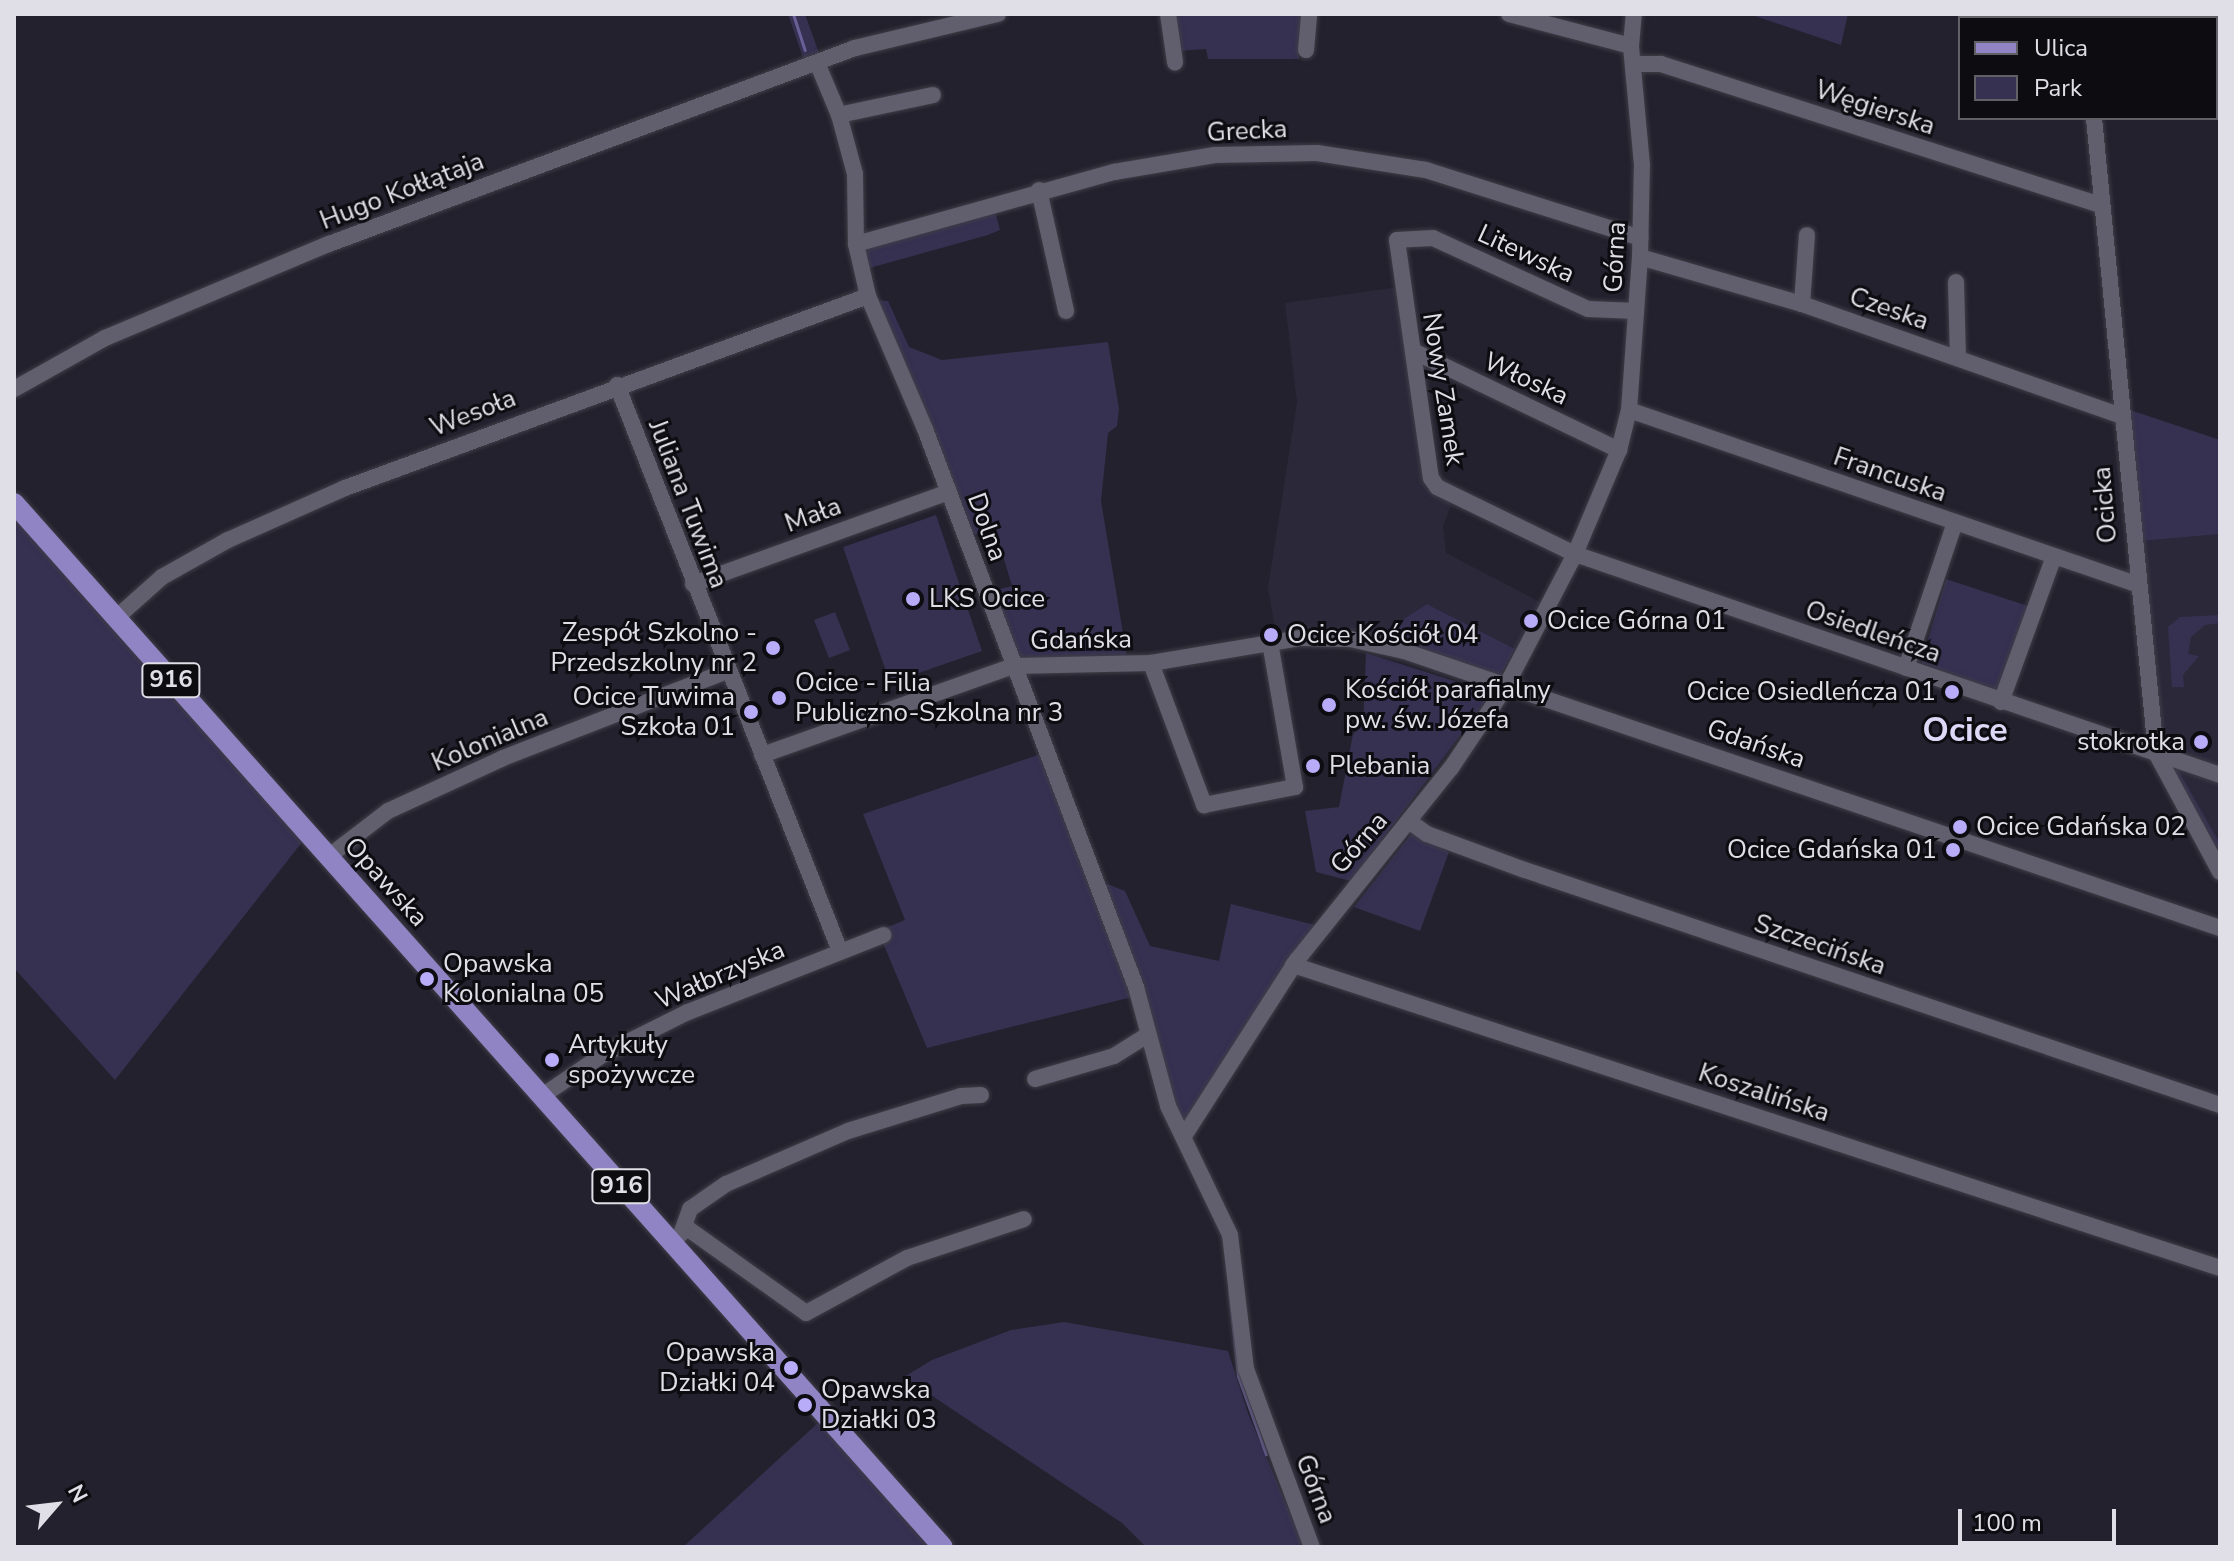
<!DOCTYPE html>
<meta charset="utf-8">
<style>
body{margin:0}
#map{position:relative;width:2234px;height:1561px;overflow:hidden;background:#23212d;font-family:"Nunito Sans",sans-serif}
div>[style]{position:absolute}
.built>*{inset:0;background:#2b283a}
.green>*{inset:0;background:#363051}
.stream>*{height:3px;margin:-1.5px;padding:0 1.5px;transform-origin:1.5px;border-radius:1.5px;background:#6a6097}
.roads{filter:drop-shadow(0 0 2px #3f3e47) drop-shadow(0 0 2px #3f3e47)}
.minor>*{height:16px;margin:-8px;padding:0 8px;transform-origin:8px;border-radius:8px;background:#615f6d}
.major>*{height:20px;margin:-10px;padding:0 10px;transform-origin:10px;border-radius:10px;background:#9084c4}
.dots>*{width:22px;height:22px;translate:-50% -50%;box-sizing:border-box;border:4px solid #0c0c11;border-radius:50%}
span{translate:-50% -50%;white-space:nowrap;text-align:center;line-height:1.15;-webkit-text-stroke:6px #0c0c11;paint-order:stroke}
.shield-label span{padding:2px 6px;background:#0c0c11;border:2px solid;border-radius:6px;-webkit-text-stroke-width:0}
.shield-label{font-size:24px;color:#e0dfe7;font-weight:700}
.street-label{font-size:26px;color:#e0dfe7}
.poi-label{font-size:26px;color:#e0dfe7}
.left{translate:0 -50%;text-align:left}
.right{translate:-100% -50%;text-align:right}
.district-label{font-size:34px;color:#dcd8f6;font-weight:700}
.frame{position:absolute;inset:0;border:16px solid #e0dfe7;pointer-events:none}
.legend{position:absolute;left:1958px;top:16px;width:260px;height:104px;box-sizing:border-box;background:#0c0c11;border:2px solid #616067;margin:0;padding:10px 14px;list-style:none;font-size:24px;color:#e0dfe7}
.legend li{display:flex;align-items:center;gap:16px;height:40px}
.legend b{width:40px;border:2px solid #616067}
.north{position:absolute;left:16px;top:1465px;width:80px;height:80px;-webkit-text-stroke:6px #0c0c11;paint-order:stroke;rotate:62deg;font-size:22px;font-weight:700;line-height:32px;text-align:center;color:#e0dfe7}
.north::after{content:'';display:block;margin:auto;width:28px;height:36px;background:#e0dfe7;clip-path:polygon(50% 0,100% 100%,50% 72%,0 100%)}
.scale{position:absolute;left:1958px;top:1509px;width:158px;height:36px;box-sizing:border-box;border:4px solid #e0dfe7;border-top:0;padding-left:10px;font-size:24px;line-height:28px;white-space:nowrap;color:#e0dfe7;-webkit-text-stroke:6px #0c0c11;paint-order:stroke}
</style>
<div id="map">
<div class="built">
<i style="clip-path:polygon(1399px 287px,1429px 488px,1452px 502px,1443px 526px,1446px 553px,1540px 602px,1515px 649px,1427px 604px,1375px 637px,1276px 634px,1268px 588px,1297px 402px,1285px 303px)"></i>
<i style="clip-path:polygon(2220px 534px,2220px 768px,2162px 744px,2142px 541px)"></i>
<i style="clip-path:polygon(2177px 768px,2220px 780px,2220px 843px,2219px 842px)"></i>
</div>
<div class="green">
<i style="clip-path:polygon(788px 14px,805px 14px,820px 56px,804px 61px)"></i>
<i style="clip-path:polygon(1175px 14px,1303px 14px,1299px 59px,1208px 59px,1206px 49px,1178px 51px)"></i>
<i style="clip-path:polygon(1749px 14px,1848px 14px,1841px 45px)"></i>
<i style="clip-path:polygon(995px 211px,1000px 230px,988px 235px,866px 269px,861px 249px)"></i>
<i style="clip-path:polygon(874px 300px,888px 301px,909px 347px,942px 360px,1108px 342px,1119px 409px,1117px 426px,1108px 433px,1101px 501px,1127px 657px,1022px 657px,1012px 650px,992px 591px,1012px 586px,995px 529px,972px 535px)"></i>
<i style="clip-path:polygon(2130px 410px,2220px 440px,2220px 534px,2142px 541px)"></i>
<i style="clip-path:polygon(936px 515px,982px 651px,890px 683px,843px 547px)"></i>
<i style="clip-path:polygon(14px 518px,303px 841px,115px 1080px,14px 968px)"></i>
<i style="clip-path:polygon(1946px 579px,2028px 606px,2000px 692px,1921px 663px)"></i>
<i style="clip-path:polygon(1427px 604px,1515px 649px,1499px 678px,1375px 637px)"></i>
<i style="clip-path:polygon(835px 612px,850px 650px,829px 658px,814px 620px)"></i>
<i style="clip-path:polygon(2220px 615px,2220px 623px,2205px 625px,2191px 637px,2188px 654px,2199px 656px,2183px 675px,2184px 687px,2172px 687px,2168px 627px,2180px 617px)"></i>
<i style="clip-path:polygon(1366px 653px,1492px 693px,1351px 881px,1316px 872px,1305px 811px,1339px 807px,1353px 734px,1363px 726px)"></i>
<i style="clip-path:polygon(1041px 754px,1132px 997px,927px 1048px,878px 931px,905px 920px,863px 814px)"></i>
<i style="clip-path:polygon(2177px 768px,2220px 843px,2220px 862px,2172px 775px)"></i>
<i style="clip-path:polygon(1412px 833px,1449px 852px,1420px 931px,1354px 907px)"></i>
<i style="clip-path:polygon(1097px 880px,1125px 891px,1150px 946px,1219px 961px,1231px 904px,1315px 925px,1184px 1132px)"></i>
<i style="clip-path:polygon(1064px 1322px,1228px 1351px,1248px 1413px,1304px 1547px,1146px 1547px,1122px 1523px,904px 1377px,932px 1360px,1011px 1330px)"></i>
<i style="clip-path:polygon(820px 1421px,932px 1547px,683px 1547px)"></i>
</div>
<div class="stream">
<i style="left:793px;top:14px;width:38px;rotate:72deg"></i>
<i style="left:1229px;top:1290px;width:86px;rotate:84deg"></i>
<i style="left:1238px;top:1376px;width:83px;rotate:70.3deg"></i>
</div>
<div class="roads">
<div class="minor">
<i style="left:1168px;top:14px;width:49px;rotate:81.7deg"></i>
<i style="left:1509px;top:14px;width:126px;rotate:14.7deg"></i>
<i style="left:2076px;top:14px;width:4px;rotate:76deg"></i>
<i style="left:1306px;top:50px;width:36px;rotate:-85deg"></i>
<i style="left:1633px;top:64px;width:28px"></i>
<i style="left:1661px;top:64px;width:463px;rotate:17.8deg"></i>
<i style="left:818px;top:65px;width:54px;rotate:67.2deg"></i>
<i style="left:839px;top:115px;width:61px;rotate:74.8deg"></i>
<i style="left:855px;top:174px;width:70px;rotate:89.2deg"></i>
<i style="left:856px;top:244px;width:53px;rotate:77deg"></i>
<i style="left:868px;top:296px;width:145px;rotate:66.8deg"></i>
<i style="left:925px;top:429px;width:597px;rotate:69.29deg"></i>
<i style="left:1136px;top:987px;width:123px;rotate:74.9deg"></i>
<i style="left:1168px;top:1106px;width:143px;rotate:64.3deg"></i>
<i style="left:1230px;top:1235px;width:135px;rotate:83.2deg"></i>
<i style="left:1246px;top:1369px;width:190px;rotate:69.7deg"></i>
<i style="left:839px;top:115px;width:96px;rotate:-12deg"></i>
<i style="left:2094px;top:118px;width:638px;rotate:84.42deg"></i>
<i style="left:2156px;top:753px;width:135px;rotate:61.7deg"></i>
<i style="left:1039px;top:190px;width:124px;rotate:77.4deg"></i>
<i style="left:856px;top:244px;width:268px;rotate:-15.6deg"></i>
<i style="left:1114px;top:172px;width:102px;rotate:-9.6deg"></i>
<i style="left:1215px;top:155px;width:102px;rotate:-1.1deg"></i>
<i style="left:1317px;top:153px;width:110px;rotate:8.9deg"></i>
<i style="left:1426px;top:170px;width:225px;rotate:17.6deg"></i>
<i style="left:1640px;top:257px;width:169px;rotate:16.2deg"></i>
<i style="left:1802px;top:304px;width:338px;rotate:19.3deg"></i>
<i style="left:1956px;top:282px;width:75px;rotate:88.5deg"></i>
<i style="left:1802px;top:304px;width:69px;rotate:-85.9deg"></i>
<i style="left:1636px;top:311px;width:48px;rotate:-177.6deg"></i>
<i style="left:1588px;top:309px;width:170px;rotate:-155.4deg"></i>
<i style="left:1433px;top:238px;width:36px;rotate:177deg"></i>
<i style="left:1397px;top:240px;width:240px;rotate:81.9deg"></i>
<i style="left:1431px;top:478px;width:11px;rotate:56deg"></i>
<i style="left:1437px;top:487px;width:153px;rotate:25.9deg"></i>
<i style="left:1575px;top:554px;width:682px;rotate:18.91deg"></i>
<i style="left:1413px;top:351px;width:229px;rotate:25.7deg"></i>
<i style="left:617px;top:385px;width:608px;rotate:68.5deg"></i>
<i style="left:14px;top:389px;width:104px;rotate:-29.3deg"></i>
<i style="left:105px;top:338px;width:243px;rotate:-22.8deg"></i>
<i style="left:329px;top:244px;width:561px;rotate:-20.44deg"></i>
<i style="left:855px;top:48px;width:147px;rotate:-13.4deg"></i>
<i style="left:1629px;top:410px;width:536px;rotate:18.94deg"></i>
<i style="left:693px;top:584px;width:272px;rotate:-19.8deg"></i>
<i style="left:116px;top:618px;width:62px;rotate:-41.7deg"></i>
<i style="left:162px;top:577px;width:76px;rotate:-29.3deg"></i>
<i style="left:228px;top:540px;width:128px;rotate:-24deg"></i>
<i style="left:345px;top:488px;width:557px;rotate:-20.16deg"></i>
<i style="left:1151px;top:663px;width:152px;rotate:69.5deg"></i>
<i style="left:1204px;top:805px;width:93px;rotate:-11.2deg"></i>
<i style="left:1295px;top:787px;width:146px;rotate:-99.8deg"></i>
<i style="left:1906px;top:668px;width:154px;rotate:-71.4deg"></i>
<i style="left:2001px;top:702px;width:155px;rotate:-70deg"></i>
<i style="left:762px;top:755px;width:266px;rotate:-19.5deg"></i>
<i style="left:1013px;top:666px;width:138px;rotate:-1.2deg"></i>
<i style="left:1151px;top:663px;width:152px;rotate:-9.5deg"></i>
<i style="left:1301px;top:638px;width:49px;rotate:1.2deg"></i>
<i style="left:1350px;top:639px;width:55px;rotate:12.5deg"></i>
<i style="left:1404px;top:651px;width:862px;rotate:18.75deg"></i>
<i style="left:1409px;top:821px;width:22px;rotate:36deg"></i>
<i style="left:1427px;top:834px;width:104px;rotate:20.2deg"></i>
<i style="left:1525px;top:870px;width:734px;rotate:18.68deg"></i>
<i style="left:328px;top:857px;width:76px;rotate:-37.5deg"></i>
<i style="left:388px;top:811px;width:127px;rotate:-24.7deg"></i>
<i style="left:503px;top:758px;width:240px;rotate:-21.2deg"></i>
<i style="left:1293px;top:965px;width:975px;rotate:18.1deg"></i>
<i style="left:1035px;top:1079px;width:82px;rotate:-16.2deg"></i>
<i style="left:1114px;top:1056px;width:40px;rotate:-32deg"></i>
<i style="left:542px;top:1096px;width:75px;rotate:-34.1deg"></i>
<i style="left:604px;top:1054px;width:94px;rotate:-26.6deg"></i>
<i style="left:688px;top:1012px;width:210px;rotate:-21.5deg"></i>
<i style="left:1184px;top:1136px;width:209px;rotate:-57.3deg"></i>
<i style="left:1297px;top:960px;width:246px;rotate:-51.3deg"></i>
<i style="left:1451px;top:768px;width:99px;rotate:-56.1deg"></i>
<i style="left:1506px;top:686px;width:149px;rotate:-62.4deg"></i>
<i style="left:1575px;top:554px;width:113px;rotate:-67.1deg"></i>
<i style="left:1619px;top:450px;width:41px;rotate:-76deg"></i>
<i style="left:1629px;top:410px;width:153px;rotate:-85.9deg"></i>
<i style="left:1640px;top:257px;width:92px;rotate:-88.8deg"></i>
<i style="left:1642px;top:165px;width:120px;rotate:-95.3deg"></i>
<i style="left:1631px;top:46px;width:32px;rotate:-85deg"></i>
<i style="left:687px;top:1228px;width:146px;rotate:35.5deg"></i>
<i style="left:806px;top:1313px;width:115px;rotate:-28.6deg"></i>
<i style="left:907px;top:1258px;width:123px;rotate:-18.4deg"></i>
<i style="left:681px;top:1234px;width:27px;rotate:-70deg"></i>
<i style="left:690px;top:1209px;width:44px;rotate:-34.8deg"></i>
<i style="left:726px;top:1184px;width:133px;rotate:-23.5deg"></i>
<i style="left:848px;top:1131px;width:118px;rotate:-17.2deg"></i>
<i style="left:961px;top:1096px;width:20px;rotate:-3deg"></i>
</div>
<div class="major">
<i style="left:14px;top:503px;width:1397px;rotate:48.34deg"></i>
</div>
</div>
<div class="dots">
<i style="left:913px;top:599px;background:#b8abf7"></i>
<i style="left:1531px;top:621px;background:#b8abf7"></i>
<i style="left:1271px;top:635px;background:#b8abf7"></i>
<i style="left:773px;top:648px;background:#b8abf7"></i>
<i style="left:1952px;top:692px;background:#b8abf7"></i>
<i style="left:779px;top:698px;background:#b8abf7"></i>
<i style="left:1329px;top:705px;background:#b8abf7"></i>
<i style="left:751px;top:712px;background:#b8abf7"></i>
<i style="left:2201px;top:742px;background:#b8abf7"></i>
<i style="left:1313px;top:766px;background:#b8abf7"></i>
<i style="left:1960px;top:827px;background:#b8abf7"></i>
<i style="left:1953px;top:850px;background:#b8abf7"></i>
<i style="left:427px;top:979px;background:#b8abf7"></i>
<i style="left:552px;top:1060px;background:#b8abf7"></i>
<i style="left:791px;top:1368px;background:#b8abf7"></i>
<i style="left:805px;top:1405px;background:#b8abf7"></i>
</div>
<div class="shield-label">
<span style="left:171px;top:680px">916</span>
<span style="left:621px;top:1186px">916</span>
</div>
<div class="street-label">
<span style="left:1875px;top:108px;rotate:18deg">Węgierska</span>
<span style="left:1247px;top:131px;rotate:-3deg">Grecka</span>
<span style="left:402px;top:191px;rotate:-21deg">Hugo Kołłątaja</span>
<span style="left:1526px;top:254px;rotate:25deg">Litewska</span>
<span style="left:1615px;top:257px;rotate:-87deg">Górna</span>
<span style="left:1889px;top:309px;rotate:19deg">Czeska</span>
<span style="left:1526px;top:379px;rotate:25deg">Włoska</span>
<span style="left:1443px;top:389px;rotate:81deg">Nowy Zamek</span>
<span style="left:473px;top:413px;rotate:-21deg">Wesoła</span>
<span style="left:1890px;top:475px;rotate:19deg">Francuska</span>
<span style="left:688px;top:504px;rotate:69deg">Juliana Tuwima</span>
<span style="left:2105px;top:505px;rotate:-95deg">Ocicka</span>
<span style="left:813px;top:515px;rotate:-20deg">Mała</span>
<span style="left:987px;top:527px;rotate:70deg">Dolna</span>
<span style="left:1873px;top:632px;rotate:19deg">Osiedleńcza</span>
<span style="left:1081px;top:640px;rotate:-1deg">Gdańska</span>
<span style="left:490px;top:740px;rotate:-23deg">Kolonialna</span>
<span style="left:1756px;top:744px;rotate:19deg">Gdańska</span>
<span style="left:1359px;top:843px;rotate:-49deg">Górna</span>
<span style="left:386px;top:882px;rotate:48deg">Opawska</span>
<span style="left:1820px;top:945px;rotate:19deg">Szczecińska</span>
<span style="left:720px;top:975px;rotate:-23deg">Wałbrzyska</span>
<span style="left:1764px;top:1093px;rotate:18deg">Koszalińska</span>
<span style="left:1316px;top:1489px;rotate:69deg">Górna</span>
</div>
<div class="poi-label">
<span class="left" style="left:929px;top:599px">LKS Ocice</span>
<span class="left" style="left:1547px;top:621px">Ocice Górna 01</span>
<span class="right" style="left:757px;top:648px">Zespół Szkolno -<br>Przedszkolny nr 2</span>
<span class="left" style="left:1287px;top:635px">Ocice Kościół 04</span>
<span class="left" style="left:795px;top:698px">Ocice - Filia<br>Publiczno-Szkolna nr 3</span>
<span class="left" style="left:1345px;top:705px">Kościół parafialny<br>pw. św. Józefa</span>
<span class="right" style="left:1936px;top:692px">Ocice Osiedleńcza 01</span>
<span class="right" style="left:735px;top:712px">Ocice Tuwima<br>Szkoła 01</span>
<span class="right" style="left:2185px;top:742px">stokrotka</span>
<span class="left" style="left:1329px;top:766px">Plebania</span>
<span class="left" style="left:1976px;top:827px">Ocice Gdańska 02</span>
<span class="right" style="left:1937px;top:850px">Ocice Gdańska 01</span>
<span class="left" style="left:443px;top:979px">Opawska<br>Kolonialna 05</span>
<span class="left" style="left:568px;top:1060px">Artykuły<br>spożywcze</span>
<span class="right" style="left:775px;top:1368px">Opawska<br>Działki 04</span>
<span class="left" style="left:821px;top:1405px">Opawska<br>Działki 03</span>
</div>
<div class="district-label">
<span style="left:1965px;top:731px">Ocice</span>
</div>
<div class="frame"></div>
<ul class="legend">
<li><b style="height:10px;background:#9084c4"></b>Ulica</li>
<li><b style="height:22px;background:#363051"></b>Park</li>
</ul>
<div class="north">N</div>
<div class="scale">100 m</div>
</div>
